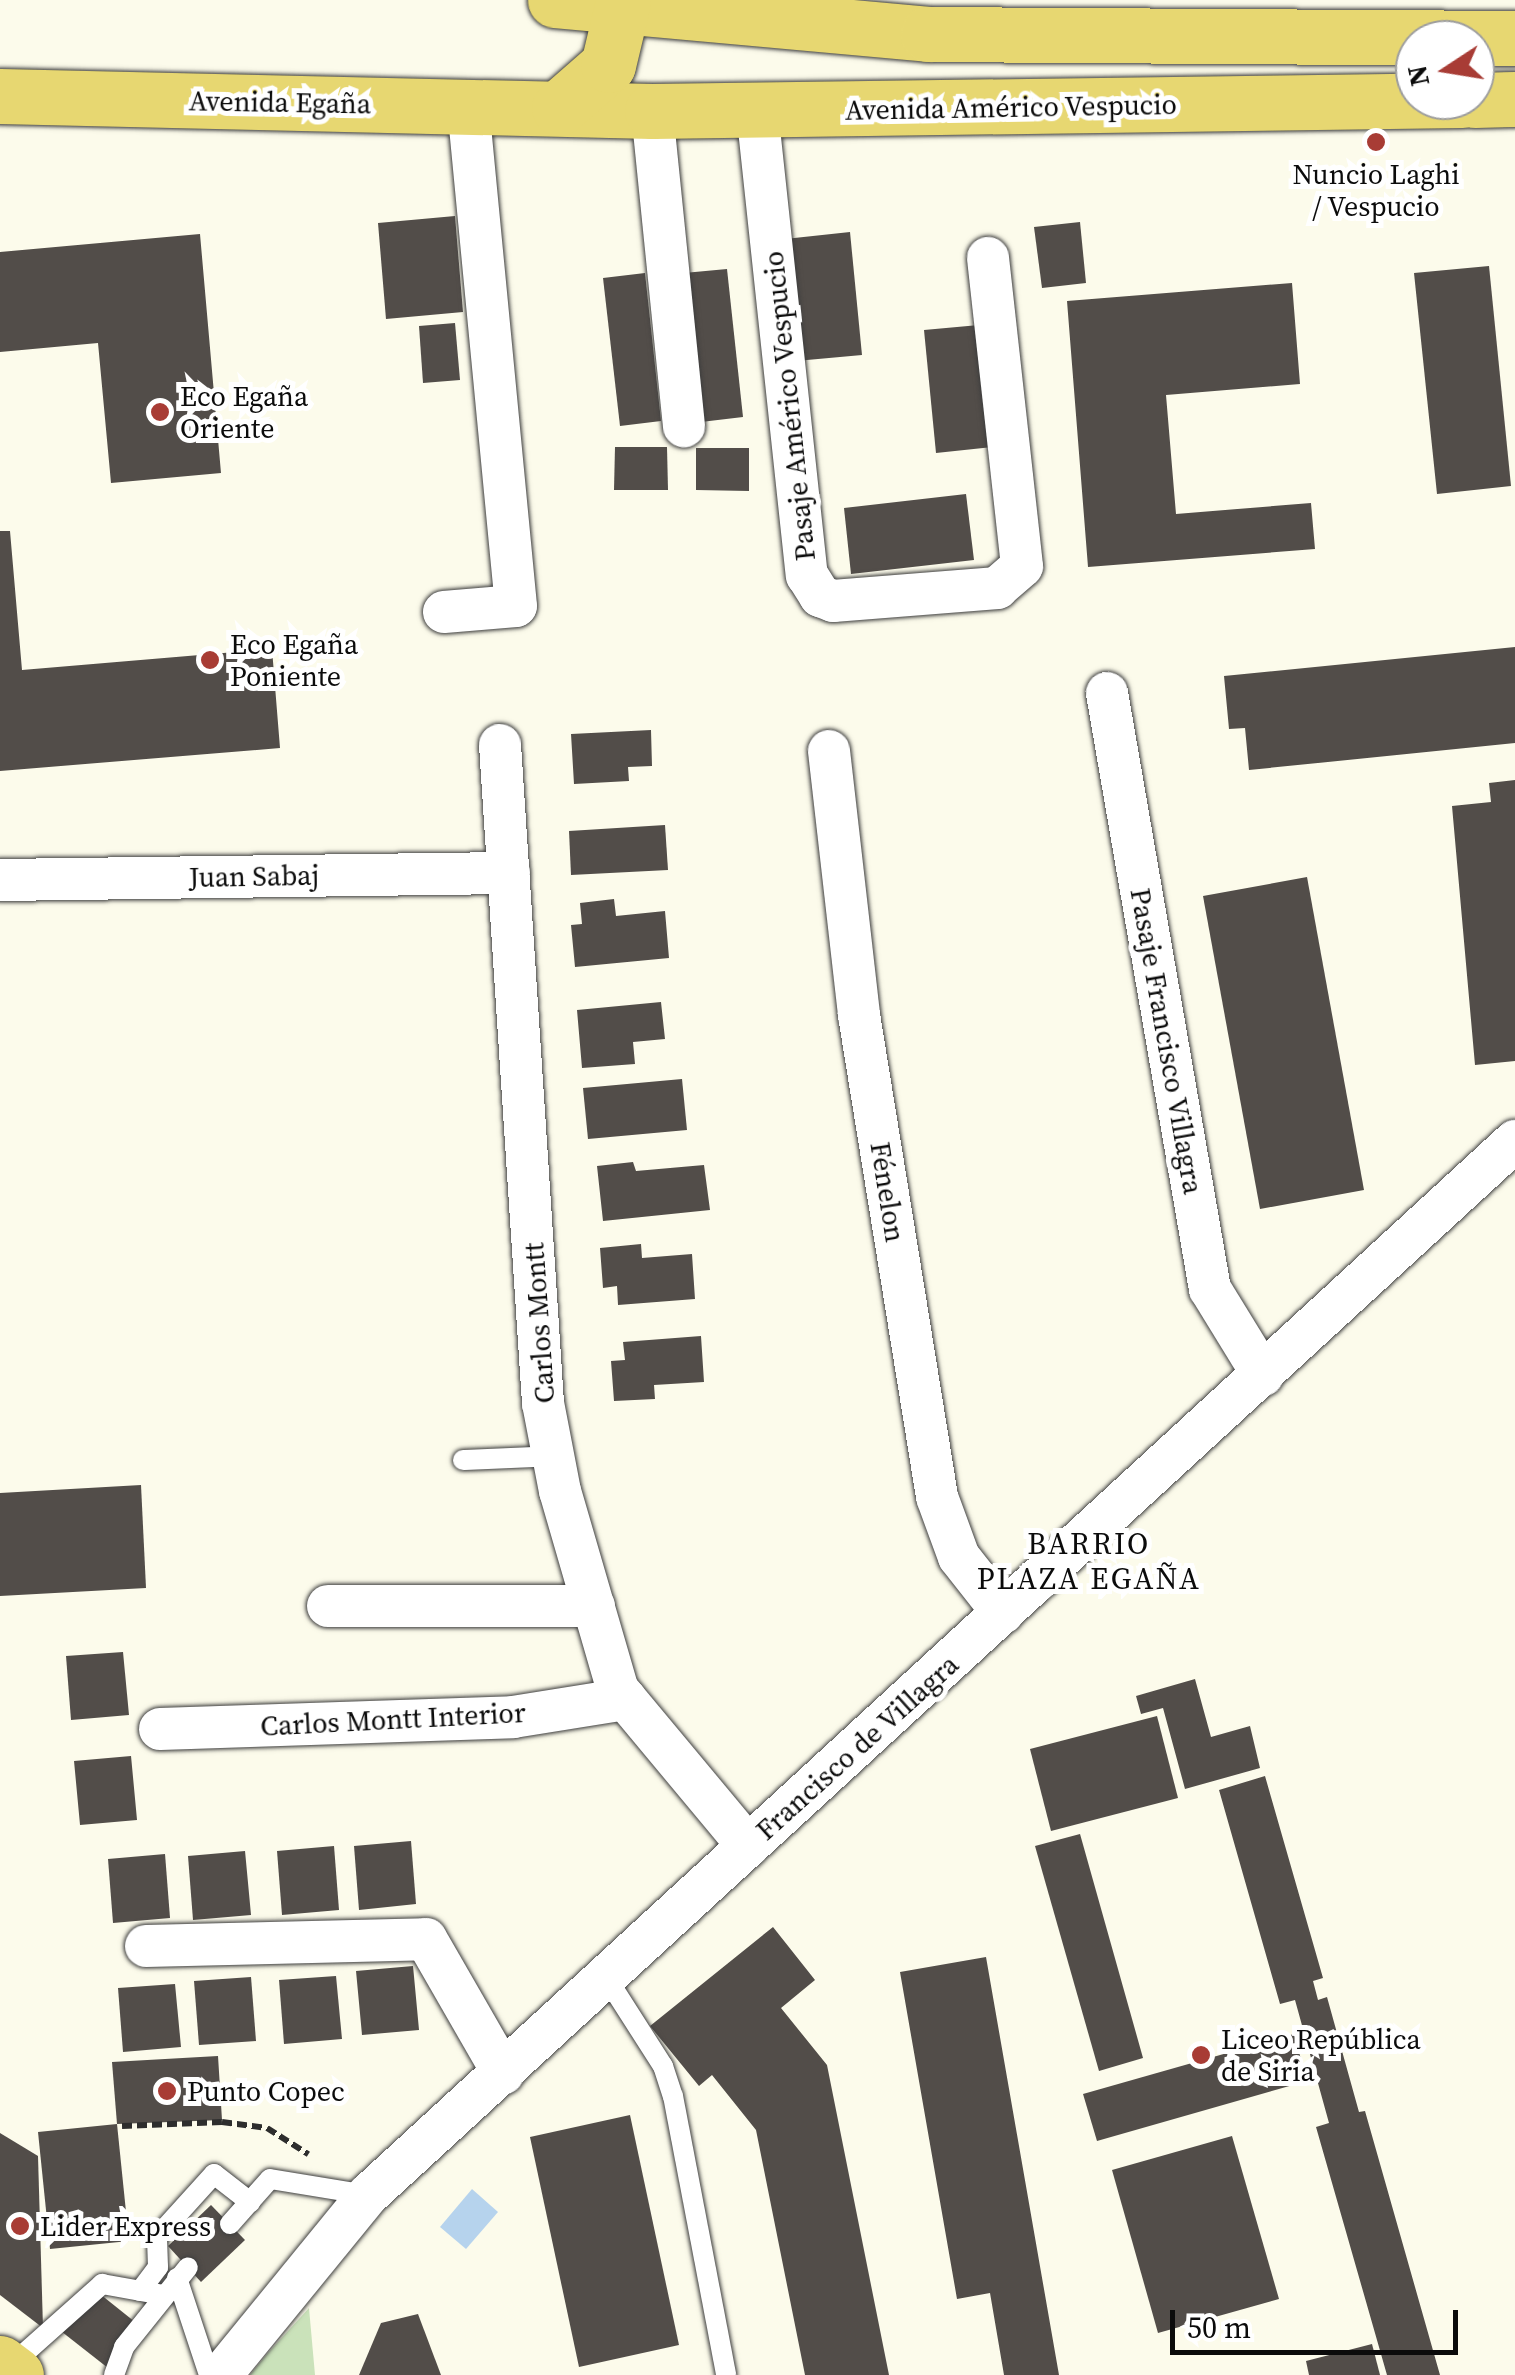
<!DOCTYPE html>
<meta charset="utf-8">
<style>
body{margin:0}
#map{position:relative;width:1515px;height:2375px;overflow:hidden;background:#fcfbeb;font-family:"Source Serif 4",serif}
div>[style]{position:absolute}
.green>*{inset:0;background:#cae2ba}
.water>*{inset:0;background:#b6d3ed}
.building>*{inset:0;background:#524d49}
.path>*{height:6px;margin-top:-3px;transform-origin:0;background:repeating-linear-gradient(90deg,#2d2d2d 0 10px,transparent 0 15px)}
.roads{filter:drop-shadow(0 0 2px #3e3e3e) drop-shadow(0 0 2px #3e3e3e)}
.lane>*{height:20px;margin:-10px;padding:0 10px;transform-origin:10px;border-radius:10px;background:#fff}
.street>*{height:42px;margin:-21px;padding:0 21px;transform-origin:21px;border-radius:21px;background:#fff}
.primary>*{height:55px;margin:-27.5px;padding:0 27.5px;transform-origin:27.5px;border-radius:27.5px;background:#e7d771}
.dots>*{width:28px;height:28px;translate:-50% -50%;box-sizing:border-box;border:5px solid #fff;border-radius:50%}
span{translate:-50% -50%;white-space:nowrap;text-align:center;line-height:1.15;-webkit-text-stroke:10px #fff;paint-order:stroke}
.street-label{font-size:28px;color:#0b0b0b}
.poi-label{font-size:28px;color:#0b0b0b}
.left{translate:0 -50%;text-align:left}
.neighbourhood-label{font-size:30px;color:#0b0b0b;letter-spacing:2.5px}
.north{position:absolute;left:1395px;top:20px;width:100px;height:100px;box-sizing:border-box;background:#fff;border:2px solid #9d9d9d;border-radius:50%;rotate:258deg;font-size:28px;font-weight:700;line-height:40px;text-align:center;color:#0b0b0b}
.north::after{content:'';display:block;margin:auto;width:35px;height:45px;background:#a83c35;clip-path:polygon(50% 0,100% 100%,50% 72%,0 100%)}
.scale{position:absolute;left:1170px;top:2310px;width:288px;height:45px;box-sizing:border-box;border:5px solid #0b0b0b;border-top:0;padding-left:12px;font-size:30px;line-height:35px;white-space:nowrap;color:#0b0b0b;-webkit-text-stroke:8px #fff;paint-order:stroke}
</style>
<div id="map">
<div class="green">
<i style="clip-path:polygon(309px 2308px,315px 2375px,250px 2375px,267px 2354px)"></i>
</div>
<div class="water">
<i style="clip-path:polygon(472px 2189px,498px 2212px,466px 2249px,440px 2227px)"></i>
</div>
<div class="building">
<i style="clip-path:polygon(455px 216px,463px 312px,386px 319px,378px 223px)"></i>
<i style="clip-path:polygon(1080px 222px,1086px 283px,1042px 288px,1034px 227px)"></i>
<i style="clip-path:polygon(850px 232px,862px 355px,796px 361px,785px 239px)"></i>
<i style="clip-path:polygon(200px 234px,221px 473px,111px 483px,98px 343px,0 352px,0 252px)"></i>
<i style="clip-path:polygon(1489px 266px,1511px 486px,1437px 494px,1414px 273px)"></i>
<i style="clip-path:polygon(727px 269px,743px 417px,701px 422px,684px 273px)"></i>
<i style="clip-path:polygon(645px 273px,661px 421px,620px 426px,603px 278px)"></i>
<i style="clip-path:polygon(1292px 283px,1300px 384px,1166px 395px,1176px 514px,1311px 503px,1315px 549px,1088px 567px,1067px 301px)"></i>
<i style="clip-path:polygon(455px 323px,460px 380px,423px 383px,419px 326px)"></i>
<i style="clip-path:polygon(990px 324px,1002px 446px,936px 453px,924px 330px)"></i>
<i style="clip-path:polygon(615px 447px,667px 447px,668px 490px,614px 490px)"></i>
<i style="clip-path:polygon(696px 448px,749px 448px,749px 491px,696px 490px)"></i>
<i style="clip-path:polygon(966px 494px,974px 560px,851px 574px,844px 508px)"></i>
<i style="clip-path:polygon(0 531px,10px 531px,22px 670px,272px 649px,280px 748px,0 771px)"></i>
<i style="clip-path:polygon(1515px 647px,1515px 743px,1249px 770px,1245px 728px,1229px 729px,1224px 676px)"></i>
<i style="clip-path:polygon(651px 730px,652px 766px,628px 767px,629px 781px,574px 784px,571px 734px)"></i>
<i style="clip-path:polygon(1515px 780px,1515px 1061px,1475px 1065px,1452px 806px,1491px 802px,1489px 783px)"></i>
<i style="clip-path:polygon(665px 825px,668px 870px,571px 875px,569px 831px)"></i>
<i style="clip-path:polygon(1307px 877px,1364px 1190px,1260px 1209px,1203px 896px)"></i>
<i style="clip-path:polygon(614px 899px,616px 916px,665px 911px,669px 958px,575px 967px,571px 925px,582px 924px,580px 903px)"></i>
<i style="clip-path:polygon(661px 1002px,665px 1039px,633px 1042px,635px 1064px,582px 1068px,577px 1010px)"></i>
<i style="clip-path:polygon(682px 1079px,687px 1130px,588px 1139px,583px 1088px)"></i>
<i style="clip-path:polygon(633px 1162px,636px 1171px,704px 1165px,710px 1210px,603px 1221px,597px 1166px)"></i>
<i style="clip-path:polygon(641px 1244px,642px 1258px,692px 1254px,695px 1299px,618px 1305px,617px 1286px,603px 1288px,600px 1248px)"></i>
<i style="clip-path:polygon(701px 1336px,704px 1382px,654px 1385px,655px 1399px,614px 1401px,611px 1361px,625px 1360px,623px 1342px)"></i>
<i style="clip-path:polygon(141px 1485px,146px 1588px,0 1596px,0 1493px)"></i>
<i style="clip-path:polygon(123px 1652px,129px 1715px,71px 1720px,66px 1656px)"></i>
<i style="clip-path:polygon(1195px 1679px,1211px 1737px,1250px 1726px,1260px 1768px,1185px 1789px,1163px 1708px,1141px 1714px,1136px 1696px)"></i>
<i style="clip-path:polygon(1157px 1716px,1178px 1798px,1051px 1831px,1030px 1749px)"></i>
<i style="clip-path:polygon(131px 1756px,137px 1820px,80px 1825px,74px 1761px)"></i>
<i style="clip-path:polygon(1265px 1776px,1323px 1978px,1313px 1981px,1318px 2000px,1327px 1997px,1359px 2112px,1365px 2111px,1440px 2375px,1387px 2375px,1316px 2127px,1329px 2123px,1295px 2000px,1280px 2004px,1219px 1790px)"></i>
<i style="clip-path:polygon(1080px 1834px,1143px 2058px,1099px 2071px,1035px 1846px)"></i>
<i style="clip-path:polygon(411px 1841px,416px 1904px,359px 1910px,354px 1846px)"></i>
<i style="clip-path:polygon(334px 1846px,339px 1910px,282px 1915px,277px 1851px)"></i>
<i style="clip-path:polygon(245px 1851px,251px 1915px,193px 1920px,188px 1856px)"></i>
<i style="clip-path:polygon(165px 1854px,170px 1918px,113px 1923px,108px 1859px)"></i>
<i style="clip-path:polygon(773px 1927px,815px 1980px,781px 2008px,827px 2065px,889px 2375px,805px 2375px,756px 2130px,712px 2075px,699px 2086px,650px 2026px)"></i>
<i style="clip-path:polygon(986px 1957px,1059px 2375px,1004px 2375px,990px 2293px,957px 2299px,900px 1972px)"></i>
<i style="clip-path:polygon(413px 1966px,419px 2030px,362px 2035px,356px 1971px)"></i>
<i style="clip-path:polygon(336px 1976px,342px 2039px,284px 2044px,279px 1980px)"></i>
<i style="clip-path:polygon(251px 1977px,256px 2041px,199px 2045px,194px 1981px)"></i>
<i style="clip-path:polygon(175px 1984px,181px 2047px,123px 2052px,118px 1988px)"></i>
<i style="clip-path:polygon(1294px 2034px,1307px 2081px,1097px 2141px,1083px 2094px)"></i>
<i style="clip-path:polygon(218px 2056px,222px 2120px,117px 2124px,112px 2062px)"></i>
<i style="clip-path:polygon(630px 2115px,679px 2345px,579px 2367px,530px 2137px)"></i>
<i style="clip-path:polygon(117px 2124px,129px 2241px,50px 2249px,38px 2132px)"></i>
<i style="clip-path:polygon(0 2133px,38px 2156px,43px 2328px,0 2295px)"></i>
<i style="clip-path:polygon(1232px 2136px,1279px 2299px,1158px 2333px,1112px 2170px)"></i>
<i style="clip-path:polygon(211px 2205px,245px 2240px,201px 2282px,168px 2246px)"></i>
<i style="clip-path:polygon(90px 2286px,140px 2326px,108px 2368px,57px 2328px)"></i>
<i style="clip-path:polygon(418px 2314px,441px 2375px,359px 2375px,381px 2323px)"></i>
<i style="clip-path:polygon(1372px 2344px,1380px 2375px,1309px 2375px,1306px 2361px)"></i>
</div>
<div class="path">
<i style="left:122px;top:2126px;width:100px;rotate:-2.3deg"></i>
<i style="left:222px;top:2122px;width:45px;rotate:7.6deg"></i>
<i style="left:267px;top:2128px;width:49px;rotate:32.4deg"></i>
</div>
<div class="roads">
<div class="lane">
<i style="left:463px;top:1460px;width:90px;rotate:-2.5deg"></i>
<i style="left:606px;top:1977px;width:106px;rotate:57.4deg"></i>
<i style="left:663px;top:2066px;width:32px;rotate:72deg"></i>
<i style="left:673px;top:2096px;width:284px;rotate:79.2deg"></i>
<i style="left:230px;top:2224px;width:60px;rotate:-48.4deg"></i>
<i style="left:270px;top:2179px;width:99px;rotate:9.3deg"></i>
<i style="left:177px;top:2278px;width:102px;rotate:71.7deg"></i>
<i style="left:140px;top:2291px;width:30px;rotate:-53deg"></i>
<i style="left:158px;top:2267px;width:30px;rotate:-92deg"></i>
<i style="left:157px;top:2237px;width:85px;rotate:-47.9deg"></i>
<i style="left:214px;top:2174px;width:46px;rotate:37.9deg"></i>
<i style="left:9px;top:2367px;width:125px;rotate:-41.7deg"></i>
<i style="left:102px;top:2284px;width:63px;rotate:10.1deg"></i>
<i style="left:114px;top:2375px;width:30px;rotate:-70deg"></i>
<i style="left:124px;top:2347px;width:102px;rotate:-51.3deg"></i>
</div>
<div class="street">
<i style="left:757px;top:110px;width:468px;rotate:83.9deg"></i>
<i style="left:807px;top:575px;width:25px;rotate:58deg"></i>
<i style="left:820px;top:596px;width:14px;rotate:21deg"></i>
<i style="left:833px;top:601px;width:165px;rotate:-4.5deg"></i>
<i style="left:997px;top:588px;width:33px;rotate:-41deg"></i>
<i style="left:1022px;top:566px;width:310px;rotate:-96.3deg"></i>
<i style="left:652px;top:111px;width:317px;rotate:84.2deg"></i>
<i style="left:444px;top:612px;width:72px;rotate:-4.8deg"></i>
<i style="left:516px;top:606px;width:502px;rotate:-95.48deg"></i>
<i style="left:1107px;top:693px;width:605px;rotate:80.2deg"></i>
<i style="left:1210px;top:1289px;width:101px;rotate:58.4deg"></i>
<i style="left:500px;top:745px;width:659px;rotate:86.26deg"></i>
<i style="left:543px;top:1403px;width:90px;rotate:79.1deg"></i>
<i style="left:560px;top:1491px;width:207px;rotate:73.8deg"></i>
<i style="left:618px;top:1690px;width:203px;rotate:50.2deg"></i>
<i style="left:829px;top:751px;width:266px;rotate:83.5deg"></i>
<i style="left:859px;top:1015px;width:488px;rotate:80.8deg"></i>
<i style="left:937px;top:1497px;width:64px;rotate:69.9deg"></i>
<i style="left:959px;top:1557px;width:71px;rotate:51.8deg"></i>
<i style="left:0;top:880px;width:509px;rotate:-0.79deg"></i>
<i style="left:328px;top:1606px;width:266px"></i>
<i style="left:160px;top:1729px;width:353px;rotate:-1.9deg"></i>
<i style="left:513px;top:1717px;width:114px;rotate:-9.1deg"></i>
<i style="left:146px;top:1946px;width:280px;rotate:-1.4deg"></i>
<i style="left:426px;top:1939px;width:155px;rotate:60.1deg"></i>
<i style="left:221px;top:2375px;width:232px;rotate:-50.8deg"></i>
<i style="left:368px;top:2195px;width:1558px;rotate:-42.58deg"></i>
</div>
<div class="primary">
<i style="left:555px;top:0;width:375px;rotate:5.2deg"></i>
<i style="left:928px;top:34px;width:587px;rotate:0.39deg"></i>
<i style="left:0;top:96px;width:652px;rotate:1.32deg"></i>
<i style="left:652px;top:111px;width:810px;rotate:-0.78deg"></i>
<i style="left:1475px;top:100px;width:40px;rotate:-1.4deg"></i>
<i style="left:559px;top:108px;width:65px;rotate:-41.3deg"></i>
<i style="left:608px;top:65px;width:65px;rotate:-76.6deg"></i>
<i style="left:0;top:2363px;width:20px;rotate:37deg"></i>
</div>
</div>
<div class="dots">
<i style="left:1376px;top:142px;background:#a83c35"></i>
<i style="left:160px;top:412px;background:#a83c35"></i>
<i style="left:210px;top:660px;background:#a83c35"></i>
<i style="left:1201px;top:2055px;background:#a83c35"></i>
<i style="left:167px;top:2091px;background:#a83c35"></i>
<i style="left:20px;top:2226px;background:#a83c35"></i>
</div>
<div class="street-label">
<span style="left:280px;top:102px;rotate:1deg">Avenida Egaña</span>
<span style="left:1011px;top:107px;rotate:-1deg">Avenida Américo Vespucio</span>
<span style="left:789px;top:406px;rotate:-96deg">Pasaje Américo Vespucio</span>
<span style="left:254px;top:876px;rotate:-1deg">Juan Sabaj</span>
<span style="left:1167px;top:1041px;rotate:80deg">Pasaje Francisco Villagra</span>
<span style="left:888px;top:1192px;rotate:81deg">Fénelon</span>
<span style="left:539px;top:1323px;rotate:-94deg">Carlos Montt</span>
<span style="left:393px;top:1719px;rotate:-3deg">Carlos Montt Interior</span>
<span style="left:857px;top:1747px;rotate:-42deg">Francisco de Villagra</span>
</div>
<div class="poi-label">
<span style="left:1376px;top:190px">Nuncio Laghi<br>/ Vespucio</span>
<span class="left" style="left:180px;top:412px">Eco Egaña<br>Oriente</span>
<span class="left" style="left:230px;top:660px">Eco Egaña<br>Poniente</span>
<span class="left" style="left:1221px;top:2055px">Liceo República<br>de Siria</span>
<span class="left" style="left:187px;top:2091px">Punto Copec</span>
<span class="left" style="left:40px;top:2226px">Lider Express</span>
</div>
<div class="neighbourhood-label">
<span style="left:1089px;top:1561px">BARRIO<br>PLAZA EGAÑA</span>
</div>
<div class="north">N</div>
<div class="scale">50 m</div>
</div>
